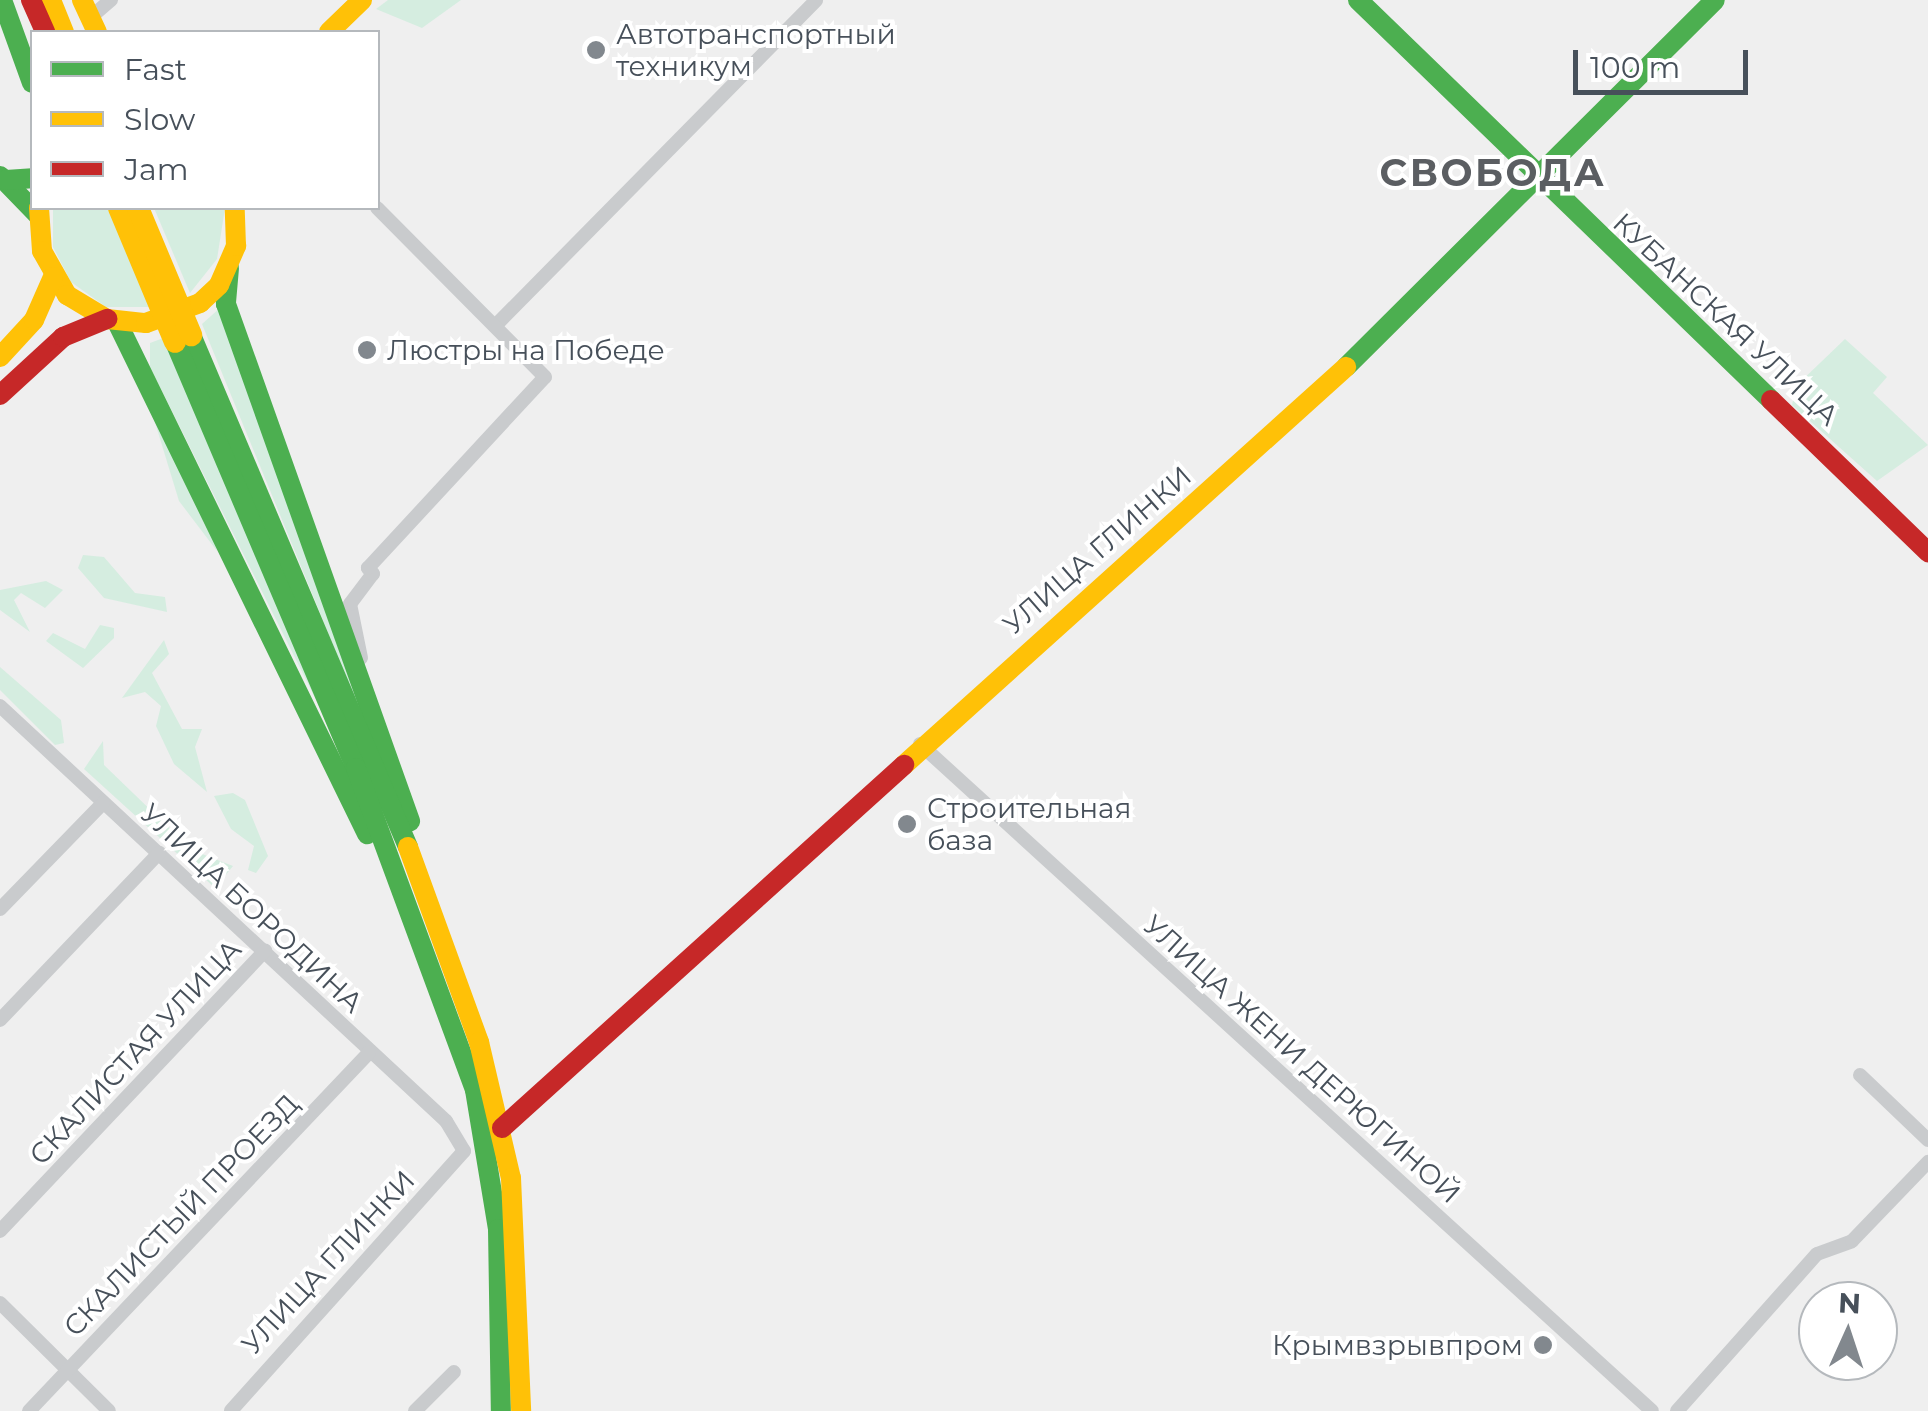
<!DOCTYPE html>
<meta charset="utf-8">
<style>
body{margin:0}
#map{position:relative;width:1928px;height:1411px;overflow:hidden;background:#efefef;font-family:Montserrat,sans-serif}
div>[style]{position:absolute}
.green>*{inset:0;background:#d5ede0}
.street>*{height:14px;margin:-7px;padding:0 7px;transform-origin:7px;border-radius:7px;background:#c9cbcd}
.fast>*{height:20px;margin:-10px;padding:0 10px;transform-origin:10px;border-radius:10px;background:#4caf50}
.slow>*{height:20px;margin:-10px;padding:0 10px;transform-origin:10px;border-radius:10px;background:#ffc107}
.jam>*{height:20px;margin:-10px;padding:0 10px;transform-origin:10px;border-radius:10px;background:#c62828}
.slow-bridge>*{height:22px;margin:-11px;padding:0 11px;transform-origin:11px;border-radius:11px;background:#ffc107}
.dots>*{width:28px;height:28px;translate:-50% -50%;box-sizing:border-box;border:5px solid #fff;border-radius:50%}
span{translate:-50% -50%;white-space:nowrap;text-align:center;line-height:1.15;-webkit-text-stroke:8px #fff;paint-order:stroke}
.poi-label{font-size:28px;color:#47505a}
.left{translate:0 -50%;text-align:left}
.right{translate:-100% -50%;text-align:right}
.street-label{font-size:28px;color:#47505a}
.district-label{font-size:38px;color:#5b5e62;font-weight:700;letter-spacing:2.5px}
.legend{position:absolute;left:30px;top:30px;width:350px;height:180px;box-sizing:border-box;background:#fff;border:2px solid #b5b9bd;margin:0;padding:12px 18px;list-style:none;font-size:30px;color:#47505a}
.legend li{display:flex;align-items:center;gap:20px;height:50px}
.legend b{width:50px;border:2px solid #b5b9bd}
.north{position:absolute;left:1798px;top:1281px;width:100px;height:100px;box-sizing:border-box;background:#fff;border:2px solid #b5b9bd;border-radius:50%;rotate:3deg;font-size:28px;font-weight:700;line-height:40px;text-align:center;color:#47505a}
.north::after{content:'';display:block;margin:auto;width:35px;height:45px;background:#82888e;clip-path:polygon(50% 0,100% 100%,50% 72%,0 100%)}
.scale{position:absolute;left:1573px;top:50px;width:175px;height:45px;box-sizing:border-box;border:5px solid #47505a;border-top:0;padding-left:12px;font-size:30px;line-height:35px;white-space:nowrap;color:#47505a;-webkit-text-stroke:8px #fff;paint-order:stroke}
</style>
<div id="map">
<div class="green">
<i style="clip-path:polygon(388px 0,461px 0,422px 28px,376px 9px)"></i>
<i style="clip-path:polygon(53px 208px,112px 208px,154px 307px,106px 307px,71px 282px,53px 247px)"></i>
<i style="clip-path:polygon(154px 208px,225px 208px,217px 259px,190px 293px)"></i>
<i style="clip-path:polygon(221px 307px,374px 745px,202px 324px)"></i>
<i style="clip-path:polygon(166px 337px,345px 758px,150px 367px,150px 343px)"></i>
<i style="clip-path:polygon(1845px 339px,1887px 377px,1873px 393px,1928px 445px,1877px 481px,1792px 405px,1796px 386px)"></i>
<i style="clip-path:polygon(150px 406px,213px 537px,217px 551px,179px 501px)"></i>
<i style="clip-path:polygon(83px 555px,104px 557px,135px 593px,165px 597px,167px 612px,104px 598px,78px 568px)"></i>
<i style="clip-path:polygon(46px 581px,63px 590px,45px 608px,21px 593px,14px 600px,30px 632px,0 610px,0 590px)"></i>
<i style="clip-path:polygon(100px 625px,114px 628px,114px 638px,83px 668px,46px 641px,53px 633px,85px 649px)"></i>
<i style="clip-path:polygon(164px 640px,169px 654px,152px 673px,182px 729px,202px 729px,195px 747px,207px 792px,174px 764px,156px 726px,161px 706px,145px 692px,122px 698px)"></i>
<i style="clip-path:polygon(0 667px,61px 720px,64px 743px,55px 745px,0 690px)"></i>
<i style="clip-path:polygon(103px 741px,104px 765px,192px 850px,233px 866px,215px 888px,84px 769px)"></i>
<i style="clip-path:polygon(233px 793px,245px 800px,268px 856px,256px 873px,248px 870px,254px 846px,231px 829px,214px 796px)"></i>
</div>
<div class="street">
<i style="left:90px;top:18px;width:28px;rotate:-41deg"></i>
<i style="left:498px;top:323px;width:453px;rotate:-45.4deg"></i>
<i style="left:361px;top:658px;width:55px;rotate:-101.5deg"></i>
<i style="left:350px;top:604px;width:38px;rotate:-53deg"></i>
<i style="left:373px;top:574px;width:8px;rotate:-130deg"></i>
<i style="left:368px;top:568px;width:260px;rotate:-47.2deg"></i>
<i style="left:545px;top:377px;width:238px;rotate:-134.8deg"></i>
<i style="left:0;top:706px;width:609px;rotate:42.94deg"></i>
<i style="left:446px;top:1121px;width:35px;rotate:59deg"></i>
<i style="left:464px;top:1151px;width:349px;rotate:131.9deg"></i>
<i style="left:920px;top:744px;width:990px;rotate:42.34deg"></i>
<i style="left:0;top:909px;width:148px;rotate:-45.8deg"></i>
<i style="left:0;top:1020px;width:231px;rotate:-46.4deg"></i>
<i style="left:1860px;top:1075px;width:94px;rotate:43.7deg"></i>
<i style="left:0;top:1231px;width:386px;rotate:-46.6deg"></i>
<i style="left:0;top:1303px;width:153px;rotate:44.7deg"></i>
<i style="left:29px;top:1411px;width:494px;rotate:-46.5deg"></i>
<i style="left:415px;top:1411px;width:55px;rotate:-45deg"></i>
<i style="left:1677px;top:1411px;width:210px;rotate:-48.3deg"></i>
<i style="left:1817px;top:1254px;width:37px;rotate:-20deg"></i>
<i style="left:1852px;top:1241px;width:110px;rotate:-46.1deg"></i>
</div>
<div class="fast">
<i style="left:2px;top:0;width:88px;rotate:70.1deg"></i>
<i style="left:1358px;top:0;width:575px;rotate:44.08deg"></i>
<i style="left:0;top:176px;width:54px;rotate:45.7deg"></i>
<i style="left:6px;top:180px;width:26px;rotate:-4deg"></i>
<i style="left:229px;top:268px;width:36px;rotate:95deg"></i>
<i style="left:226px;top:304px;width:549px;rotate:70.41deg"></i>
<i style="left:117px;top:322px;width:570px;rotate:63.97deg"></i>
<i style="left:191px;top:335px;width:556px;rotate:67.03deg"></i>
<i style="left:175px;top:342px;width:463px;rotate:67deg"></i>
<i style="left:356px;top:768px;width:343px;rotate:69.7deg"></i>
<i style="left:475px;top:1090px;width:141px;rotate:80.6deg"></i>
<i style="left:498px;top:1229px;width:182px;rotate:89.1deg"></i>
<i style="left:1346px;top:367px;width:520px;rotate:-44.84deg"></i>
</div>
<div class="slow">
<i style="left:51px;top:0;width:35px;rotate:68deg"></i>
<i style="left:82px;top:0;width:35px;rotate:65deg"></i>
<i style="left:329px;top:32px;width:46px;rotate:-44.1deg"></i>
<i style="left:39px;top:208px;width:43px;rotate:86deg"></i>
<i style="left:42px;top:251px;width:51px;rotate:60.4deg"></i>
<i style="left:67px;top:295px;width:47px;rotate:31deg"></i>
<i style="left:107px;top:319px;width:39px;rotate:6deg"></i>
<i style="left:146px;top:323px;width:58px;rotate:-20.3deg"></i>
<i style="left:200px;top:303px;width:26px;rotate:-43deg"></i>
<i style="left:219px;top:285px;width:43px;rotate:-66.4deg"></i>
<i style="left:236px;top:246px;width:38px;rotate:-92deg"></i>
<i style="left:0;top:357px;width:50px;rotate:-47.4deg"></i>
<i style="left:34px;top:320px;width:47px;rotate:-66.2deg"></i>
<i style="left:904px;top:765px;width:595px;rotate:-42deg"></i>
<i style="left:408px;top:847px;width:208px;rotate:70deg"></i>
<i style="left:479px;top:1042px;width:140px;rotate:76.8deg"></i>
<i style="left:511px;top:1178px;width:233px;rotate:87.5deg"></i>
</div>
<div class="jam">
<i style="left:31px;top:0;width:35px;rotate:66deg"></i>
<i style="left:0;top:395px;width:86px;rotate:-42.6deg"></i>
<i style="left:63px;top:337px;width:48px;rotate:-22.2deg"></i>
<i style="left:1771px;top:400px;width:219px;rotate:44.1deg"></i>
<i style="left:502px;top:1128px;width:542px;rotate:-42.08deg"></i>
</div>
<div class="slow-bridge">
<i style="left:119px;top:208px;width:145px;rotate:67.3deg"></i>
<i style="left:138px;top:208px;width:138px;rotate:67.3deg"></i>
</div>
<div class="dots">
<i style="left:596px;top:50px;background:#82888e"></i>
<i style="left:367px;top:350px;background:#82888e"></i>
<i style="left:907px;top:824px;background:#82888e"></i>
<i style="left:1543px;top:1345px;background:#82888e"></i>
</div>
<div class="poi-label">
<span class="left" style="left:616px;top:50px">Автотранспортный<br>техникум</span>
<span class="left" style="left:387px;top:350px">Люстры на Победе</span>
<span class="left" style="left:927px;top:824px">Строительная<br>база</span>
<span class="right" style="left:1523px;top:1345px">Крымвзрывпром</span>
</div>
<div class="street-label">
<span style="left:1726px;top:319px;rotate:43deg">КУБАНСКАЯ УЛИЦА</span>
<span style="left:1097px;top:550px;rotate:-41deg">УЛИЦА ГЛИНКИ</span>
<span style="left:252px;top:908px;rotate:43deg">УЛИЦА БОРОДИНА</span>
<span style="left:135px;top:1052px;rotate:-47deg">СКАЛИСТАЯ УЛИЦА</span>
<span style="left:1302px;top:1059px;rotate:42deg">УЛИЦА ЖЕНИ ДЕРЮГИНОЙ</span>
<span style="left:181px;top:1215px;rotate:-46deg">СКАЛИСТЫЙ ПРОЕЗД</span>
<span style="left:328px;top:1262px;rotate:-47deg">УЛИЦА ГЛИНКИ</span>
</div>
<div class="district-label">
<span style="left:1493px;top:173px">СВОБОДА</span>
</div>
<ul class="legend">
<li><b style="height:12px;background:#4caf50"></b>Fast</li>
<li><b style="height:12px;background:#ffc107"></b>Slow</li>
<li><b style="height:12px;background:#c62828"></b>Jam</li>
</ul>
<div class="north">N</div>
<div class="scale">100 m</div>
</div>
